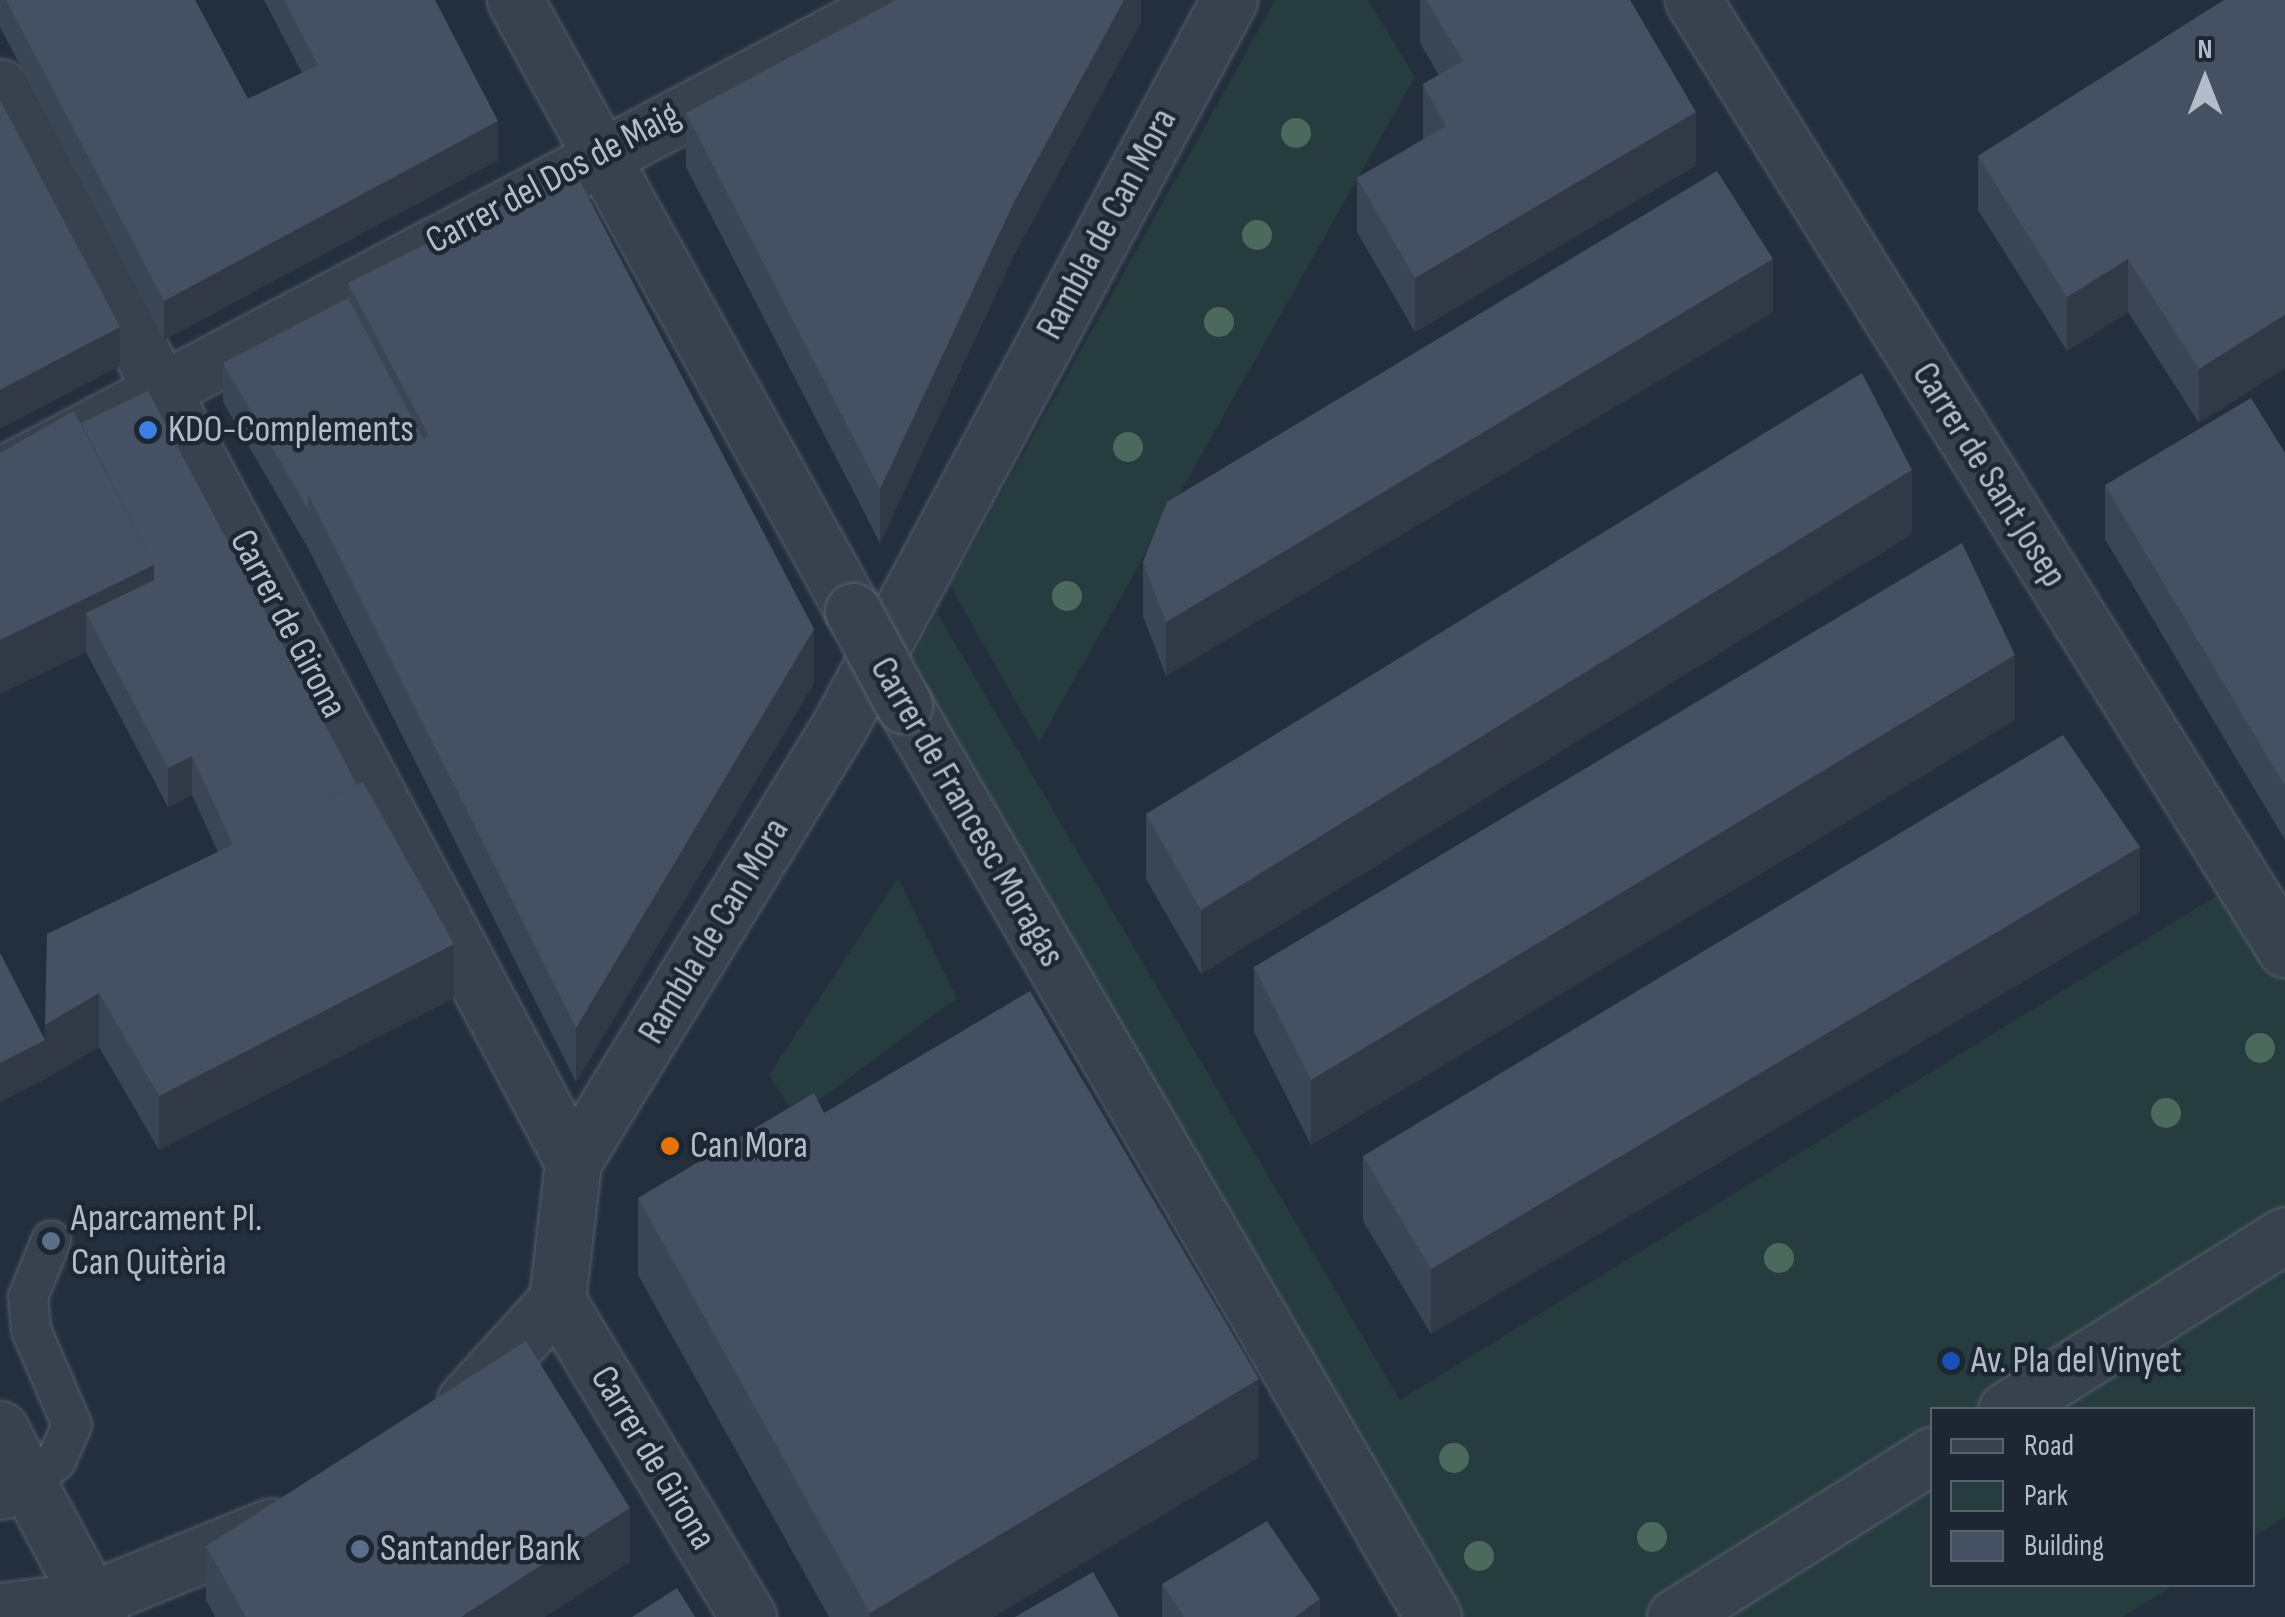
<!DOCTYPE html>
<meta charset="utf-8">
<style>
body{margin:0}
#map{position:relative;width:2285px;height:1617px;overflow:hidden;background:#242f3e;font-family:"Sofia Sans Condensed",sans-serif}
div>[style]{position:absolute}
.green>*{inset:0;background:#263c3f}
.roads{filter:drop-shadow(0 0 2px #565f6c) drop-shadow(0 0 2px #565f6c)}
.service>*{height:38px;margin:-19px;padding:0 19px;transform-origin:19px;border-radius:19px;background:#38414e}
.pedestrian>*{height:55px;margin:-27.5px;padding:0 27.5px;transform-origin:27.5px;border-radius:27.5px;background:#38414e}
.minor>*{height:55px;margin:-27.5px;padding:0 27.5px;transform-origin:27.5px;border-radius:27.5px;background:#38414e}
.tertiary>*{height:55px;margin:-27.5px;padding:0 27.5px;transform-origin:27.5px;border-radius:27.5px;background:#38414e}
.bridges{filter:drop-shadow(0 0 2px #565f6c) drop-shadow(0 0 2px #565f6c)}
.tertiary-bridge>*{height:55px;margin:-27.5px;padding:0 27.5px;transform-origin:27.5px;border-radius:27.5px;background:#38414e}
.trees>*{width:30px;height:30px;margin:-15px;border-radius:50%;background:#4b6a5d}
.wall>*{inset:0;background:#3b4654}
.shaded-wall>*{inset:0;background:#303945}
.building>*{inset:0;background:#455162}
.dots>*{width:28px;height:28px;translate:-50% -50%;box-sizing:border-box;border:5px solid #1d2633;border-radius:50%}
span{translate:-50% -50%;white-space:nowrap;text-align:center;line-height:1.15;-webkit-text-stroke:9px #1d2633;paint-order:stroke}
.street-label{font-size:38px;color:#b4bcc9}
.poi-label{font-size:38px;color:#b4bcc9}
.left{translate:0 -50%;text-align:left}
.legend{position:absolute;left:1930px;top:1407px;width:325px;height:180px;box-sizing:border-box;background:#1d2633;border:2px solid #59626f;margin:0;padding:12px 18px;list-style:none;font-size:30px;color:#b4bcc9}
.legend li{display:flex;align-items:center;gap:20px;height:50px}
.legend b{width:50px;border:2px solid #59626f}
.north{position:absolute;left:2155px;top:30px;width:100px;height:100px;-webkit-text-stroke:8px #1d2633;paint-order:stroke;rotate:0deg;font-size:28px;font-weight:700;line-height:40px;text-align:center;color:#b4bcc9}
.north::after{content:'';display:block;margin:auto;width:35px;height:45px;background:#b4bcc9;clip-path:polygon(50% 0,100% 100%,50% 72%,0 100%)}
</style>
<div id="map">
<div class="green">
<i style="clip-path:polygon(1275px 0,1368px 0,1415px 77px,1039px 742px,950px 586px)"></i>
<i style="clip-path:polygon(937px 613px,1400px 1400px,2242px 880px,2285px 949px,2285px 1517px,2253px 1537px,2252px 1410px,1932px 1410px,1932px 1584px,2175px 1585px,2122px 1617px,1433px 1617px,895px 688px)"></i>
<i style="clip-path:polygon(898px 878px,957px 998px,796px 1117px,769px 1075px)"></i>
</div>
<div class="roads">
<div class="service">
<i style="left:28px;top:1483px;width:36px;rotate:-38deg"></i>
<i style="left:56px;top:1461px;width:39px;rotate:-66deg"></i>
<i style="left:72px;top:1425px;width:103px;rotate:-113.3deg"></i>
<i style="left:31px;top:1330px;width:33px;rotate:-95deg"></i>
<i style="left:28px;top:1297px;width:61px;rotate:-67.7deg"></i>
</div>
<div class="pedestrian">
<i style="left:0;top:87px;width:1218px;rotate:61.94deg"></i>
<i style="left:573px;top:1162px;width:512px;rotate:-58.58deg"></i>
<i style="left:840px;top:725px;width:823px;rotate:-61.78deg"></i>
<i style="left:465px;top:1401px;width:137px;rotate:-47.7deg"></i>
<i style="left:0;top:1429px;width:61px;rotate:62.6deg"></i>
<i style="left:0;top:1611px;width:91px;rotate:-7deg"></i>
<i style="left:90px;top:1600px;width:196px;rotate:-22.1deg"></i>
</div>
<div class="minor">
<i style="left:1693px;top:0;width:1119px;rotate:58.04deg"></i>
<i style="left:0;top:476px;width:1016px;rotate:-27.93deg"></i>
<i style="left:573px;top:1162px;width:139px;rotate:96.6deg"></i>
<i style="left:557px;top:1300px;width:370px;rotate:58.9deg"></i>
<i style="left:0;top:1491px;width:29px;rotate:-16deg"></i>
<i style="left:28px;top:1483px;width:152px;rotate:61.8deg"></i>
</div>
<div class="tertiary">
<i style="left:515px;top:0;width:698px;rotate:61.05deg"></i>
<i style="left:904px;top:705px;width:1054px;rotate:59.88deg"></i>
<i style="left:2006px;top:1410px;width:329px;rotate:-32.1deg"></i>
<i style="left:1675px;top:1617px;width:304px;rotate:-32.2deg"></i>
</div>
</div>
<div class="bridges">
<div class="tertiary-bridge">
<i style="left:853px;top:611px;width:107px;rotate:61.5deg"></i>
</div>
</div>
<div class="trees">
<i style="left:1296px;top:133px"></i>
<i style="left:1257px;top:235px"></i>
<i style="left:1219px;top:322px"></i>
<i style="left:1128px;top:447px"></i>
<i style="left:1067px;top:596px"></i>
<i style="left:2260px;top:1048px"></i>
<i style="left:2166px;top:1113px"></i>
<i style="left:1779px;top:1258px"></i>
<i style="left:1454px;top:1458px"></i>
<i style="left:1652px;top:1537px"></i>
<i style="left:1479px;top:1556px"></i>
</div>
<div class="wall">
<i style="clip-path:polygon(0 0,195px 0,248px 99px,302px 73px,264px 0,435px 0,498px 160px,164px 340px,0 27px)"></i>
<i style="clip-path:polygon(1141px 0,1141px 22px,1014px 255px,880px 543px,686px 167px,686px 113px)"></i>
<i style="clip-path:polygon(1420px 0,1630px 0,1696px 165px,1415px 332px,1357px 232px,1357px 178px,1423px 140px,1423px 84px,1439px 75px,1420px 43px)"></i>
<i style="clip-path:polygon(2224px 0,2199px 423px,2128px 312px,2067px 351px,1978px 210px,1978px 156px)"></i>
<i style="clip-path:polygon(348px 283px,814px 683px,576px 1082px,308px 548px,223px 402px,223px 363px,348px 298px)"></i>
<i style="clip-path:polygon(1773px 312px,1166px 676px,1143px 616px,1143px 562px)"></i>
<i style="clip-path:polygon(80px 423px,454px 998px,159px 1150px,99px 1047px,45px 1079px,0 1102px,0 953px,45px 1040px,218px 852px,192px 795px,168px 807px,86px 652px,0 694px)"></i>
<i style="clip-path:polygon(2285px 453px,2285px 840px,2105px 539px,2105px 485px)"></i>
<i style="clip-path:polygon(1912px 534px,1201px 974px,1146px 879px,1146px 814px)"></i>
<i style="clip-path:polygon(2015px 720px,1311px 1145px,1254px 1032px,1254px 967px)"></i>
<i style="clip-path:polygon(2140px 912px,1431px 1334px,1363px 1221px,1363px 1156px)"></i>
<i style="clip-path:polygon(824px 1113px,1259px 1457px,993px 1617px,829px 1617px,638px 1275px,638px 1198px)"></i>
<i style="clip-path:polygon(206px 1546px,630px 1562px,544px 1617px,215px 1617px,206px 1600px)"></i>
<i style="clip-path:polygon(1162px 1584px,1320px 1617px,1162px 1617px)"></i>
</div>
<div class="shaded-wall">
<i style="clip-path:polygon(1124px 0,1141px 0,1141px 22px,1014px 255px,880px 543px,880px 489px,1014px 202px)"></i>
<i style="clip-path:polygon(1696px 112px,1696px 165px,1415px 332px,1415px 278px)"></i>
<i style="clip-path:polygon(498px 121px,498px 160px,164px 340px,164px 301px)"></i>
<i style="clip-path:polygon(1773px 259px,1773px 312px,1166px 676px,1166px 622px)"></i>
<i style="clip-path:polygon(2128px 259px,2128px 312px,2067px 351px,2067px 297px)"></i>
<i style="clip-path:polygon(2285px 315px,2285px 369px,2199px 423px,2199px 369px)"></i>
<i style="clip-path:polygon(120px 327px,120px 366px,0 429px,0 390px)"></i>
<i style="clip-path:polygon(1912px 470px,1912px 534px,1201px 974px,1201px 910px)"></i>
<i style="clip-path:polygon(154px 565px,154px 619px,86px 613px,86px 652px,0 694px,0 640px)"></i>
<i style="clip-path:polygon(814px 629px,814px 683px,576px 1082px,576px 1028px)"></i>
<i style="clip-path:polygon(2015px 655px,2015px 720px,1311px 1145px,1311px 1080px)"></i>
<i style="clip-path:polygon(192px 756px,192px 795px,168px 807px,168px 768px)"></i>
<i style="clip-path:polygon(2140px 847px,2140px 912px,1431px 1334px,1431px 1269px)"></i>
<i style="clip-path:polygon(454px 944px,454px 998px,159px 1150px,159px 1096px)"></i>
<i style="clip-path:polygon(99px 993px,99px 1047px,45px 1079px,0 1102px,0 1063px,45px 1040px,45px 1025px)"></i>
<i style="clip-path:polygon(1259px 1379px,1259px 1457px,993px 1617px,870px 1617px,870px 1613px)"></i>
<i style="clip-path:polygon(630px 1508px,630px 1562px,544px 1617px,461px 1617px)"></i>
<i style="clip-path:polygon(1320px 1599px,1320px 1617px,1295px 1617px)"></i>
</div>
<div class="building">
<i style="clip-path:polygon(6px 0,195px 0,248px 99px,318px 65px,284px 0,435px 0,498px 121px,164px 301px)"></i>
<i style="clip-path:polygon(896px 0,1124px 0,1014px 202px,880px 489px,686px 113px)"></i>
<i style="clip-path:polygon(1426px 0,1630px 0,1696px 112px,1415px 278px,1357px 178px,1446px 126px,1423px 84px,1463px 61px)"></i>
<i style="clip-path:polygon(2224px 0,2285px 0,2285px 315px,2199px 369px,2128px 259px,2067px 297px,1978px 156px)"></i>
<i style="clip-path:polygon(0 100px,120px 327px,0 390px)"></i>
<i style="clip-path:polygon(574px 170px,814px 629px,576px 1028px,308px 494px,429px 436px,348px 283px)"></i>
<i style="clip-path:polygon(1717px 171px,1773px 259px,1166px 622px,1143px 562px,1167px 502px)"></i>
<i style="clip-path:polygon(348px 298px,423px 439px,308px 494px,308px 509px,223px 363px)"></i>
<i style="clip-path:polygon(1862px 373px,1912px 470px,1201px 910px,1146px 814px)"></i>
<i style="clip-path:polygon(148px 391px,357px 785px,233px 845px,192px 756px,168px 768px,86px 613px,154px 580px,154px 565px,81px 423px)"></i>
<i style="clip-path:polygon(2251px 398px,2285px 453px,2285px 786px,2105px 485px)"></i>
<i style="clip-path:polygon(74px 411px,154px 565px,0 640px,0 453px)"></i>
<i style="clip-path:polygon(1962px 543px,2015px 655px,1311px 1080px,1254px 967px)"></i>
<i style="clip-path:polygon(2063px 735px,2140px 847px,1431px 1269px,1363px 1156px)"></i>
<i style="clip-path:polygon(363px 782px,454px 944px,159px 1096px,99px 993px,45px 1025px,47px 934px)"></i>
<i style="clip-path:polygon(0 953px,45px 1040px,0 1063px)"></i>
<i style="clip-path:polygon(1030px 991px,1259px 1379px,870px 1613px,638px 1198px,814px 1093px,824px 1113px)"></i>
<i style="clip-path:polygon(526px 1341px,630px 1508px,461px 1617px,246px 1617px,206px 1546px)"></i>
<i style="clip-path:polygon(1267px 1521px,1320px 1599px,1295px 1617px,1184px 1617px,1162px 1584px)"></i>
<i style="clip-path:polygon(1093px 1572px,1119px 1617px,1015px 1617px)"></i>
<i style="clip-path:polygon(677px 1588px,695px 1617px,632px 1617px)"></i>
</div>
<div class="dots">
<i style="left:148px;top:430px;background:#3f7fe0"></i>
<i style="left:670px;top:1146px;background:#e8710a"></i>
<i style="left:51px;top:1241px;background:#5c6f8a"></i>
<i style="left:1951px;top:1361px;background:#1a4fb4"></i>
<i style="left:360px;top:1549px;background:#5c6f8a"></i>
</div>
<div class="street-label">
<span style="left:553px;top:178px;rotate:-28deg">Carrer del Dos de Maig</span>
<span style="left:1107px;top:224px;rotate:-62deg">Rambla de Can Mora</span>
<span style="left:1989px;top:475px;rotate:58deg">Carrer de Sant Josep</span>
<span style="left:288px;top:624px;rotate:62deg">Carrer de Girona</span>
<span style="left:967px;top:812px;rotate:60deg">Carrer de Francesc Moragas</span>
<span style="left:714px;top:931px;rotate:-59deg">Rambla de Can Mora</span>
<span style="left:653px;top:1458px;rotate:59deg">Carrer de Girona</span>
</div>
<div class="poi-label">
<span class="left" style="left:168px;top:430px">KDO-Complements</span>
<span class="left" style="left:690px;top:1146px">Can Mora</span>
<span class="left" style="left:71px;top:1241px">Aparcament Pl.<br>Can Quitèria</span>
<span class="left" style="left:1971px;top:1361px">Av. Pla del Vinyet</span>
<span class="left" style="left:380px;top:1549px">Santander Bank</span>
</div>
<ul class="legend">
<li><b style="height:12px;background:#38414e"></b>Road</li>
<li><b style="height:28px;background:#263c3f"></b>Park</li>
<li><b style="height:28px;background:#455162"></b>Building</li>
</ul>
<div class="north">N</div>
</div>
